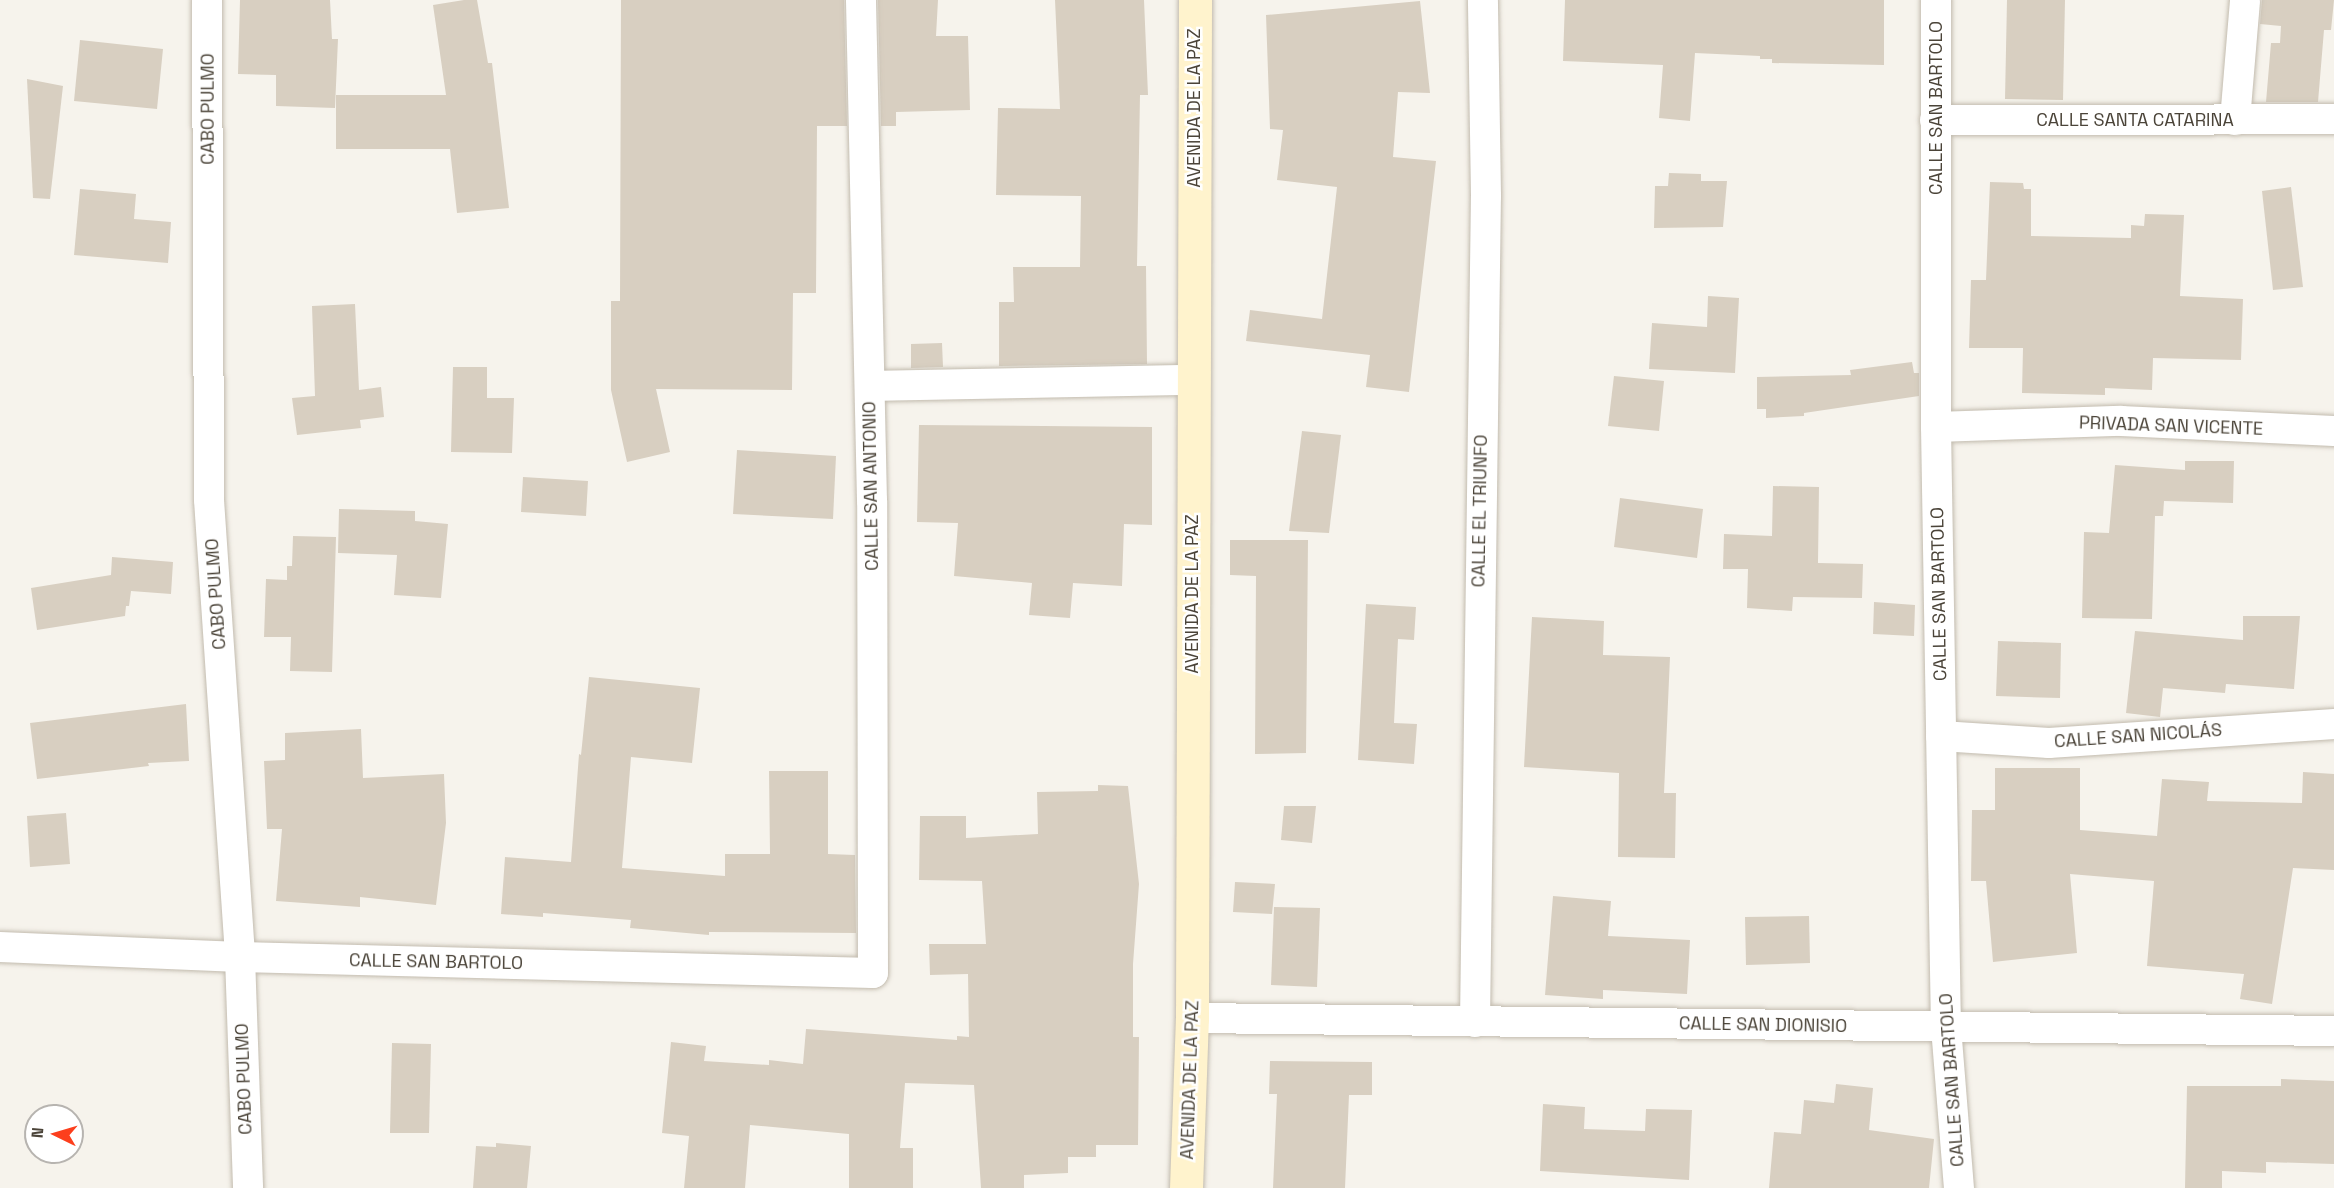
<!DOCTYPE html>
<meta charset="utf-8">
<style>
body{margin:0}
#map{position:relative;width:2334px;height:1188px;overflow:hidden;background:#f6f3ec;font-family:"Space Grotesk",sans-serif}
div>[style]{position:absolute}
.building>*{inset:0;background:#d8cfc1}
.roads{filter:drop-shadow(0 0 2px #c2bbae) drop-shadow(0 0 2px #c2bbae)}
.street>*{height:30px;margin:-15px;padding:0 15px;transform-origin:15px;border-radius:15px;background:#fff}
.secondary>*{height:33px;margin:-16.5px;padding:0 16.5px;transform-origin:16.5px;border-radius:16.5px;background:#fff3cd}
span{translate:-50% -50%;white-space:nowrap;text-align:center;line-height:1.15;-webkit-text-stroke:5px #fff;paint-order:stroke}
.street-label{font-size:18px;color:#4b4439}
.north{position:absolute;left:24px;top:1104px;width:60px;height:60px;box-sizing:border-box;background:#fff;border:2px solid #b7b4b0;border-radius:50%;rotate:275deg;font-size:16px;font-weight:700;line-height:24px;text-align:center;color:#4b4439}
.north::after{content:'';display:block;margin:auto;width:21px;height:27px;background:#fc3f1d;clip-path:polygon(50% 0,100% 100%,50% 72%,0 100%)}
</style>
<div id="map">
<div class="building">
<i style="clip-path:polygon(240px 0,330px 0,332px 39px,338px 39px,335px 108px,276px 106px,276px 75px,238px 74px)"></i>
<i style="clip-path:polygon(464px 0,477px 0,488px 63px,492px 63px,509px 208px,457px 213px,450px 149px,336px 149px,336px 95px,446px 95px,433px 5px)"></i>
<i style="clip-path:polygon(621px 0,844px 0,847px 126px,817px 126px,816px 293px,793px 293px,792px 390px,656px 389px,670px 452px,627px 462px,611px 390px,611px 301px,620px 301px)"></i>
<i style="clip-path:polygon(878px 0,938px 0,936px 36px,968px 36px,970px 110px,896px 112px,896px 126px,881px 126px)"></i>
<i style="clip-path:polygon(1055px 0,1144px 0,1148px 95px,1140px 95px,1137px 266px,1146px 266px,1147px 364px,999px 366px,999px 302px,1014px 302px,1013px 267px,1080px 267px,1081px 196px,996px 195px,998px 108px,1060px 109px)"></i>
<i style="clip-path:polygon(1565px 0,1884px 0,1884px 65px,1772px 63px,1772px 59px,1760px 59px,1760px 56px,1695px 53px,1690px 121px,1659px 118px,1663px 65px,1563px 61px)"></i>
<i style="clip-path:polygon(2007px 0,2065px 0,2063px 100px,2005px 99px)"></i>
<i style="clip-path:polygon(2262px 0,2334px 0,2331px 30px,2324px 30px,2318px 102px,2266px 102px,2271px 43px,2280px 43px,2281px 26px,2260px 24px)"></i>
<i style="clip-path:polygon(1420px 1px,1430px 93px,1398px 92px,1393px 157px,1436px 161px,1409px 392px,1366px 387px,1370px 355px,1246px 341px,1250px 310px,1322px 319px,1337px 187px,1277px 180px,1283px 130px,1270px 129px,1266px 15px)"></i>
<i style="clip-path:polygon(80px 40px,163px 49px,157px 109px,74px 101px)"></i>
<i style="clip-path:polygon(27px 79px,63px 86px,50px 199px,33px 198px)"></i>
<i style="clip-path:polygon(1669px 173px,1701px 174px,1701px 181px,1727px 181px,1723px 227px,1654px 228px,1655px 186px,1668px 186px)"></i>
<i style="clip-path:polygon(1990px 182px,2023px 183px,2024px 189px,2031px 189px,2031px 236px,2131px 238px,2131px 225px,2144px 226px,2145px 214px,2184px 215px,2180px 296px,2243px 299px,2241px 360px,2153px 358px,2152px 390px,2105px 388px,2105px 395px,2022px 393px,2023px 348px,1969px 348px,1971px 280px,1986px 280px)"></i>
<i style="clip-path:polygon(2291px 187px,2303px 287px,2273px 290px,2262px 191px)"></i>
<i style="clip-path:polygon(80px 189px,136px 194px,134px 219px,171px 222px,168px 263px,74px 255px)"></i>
<i style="clip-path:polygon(1708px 296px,1739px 298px,1735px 373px,1649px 369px,1652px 323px,1707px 327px)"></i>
<i style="clip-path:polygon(355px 304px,359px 390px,381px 387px,384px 417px,360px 420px,361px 428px,297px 435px,292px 398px,315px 396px,312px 306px)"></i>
<i style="clip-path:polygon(942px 343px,943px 367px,911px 368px,911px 344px)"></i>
<i style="clip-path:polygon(1912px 362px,1914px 373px,1919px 373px,1919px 396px,1804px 413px,1804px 416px,1766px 418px,1766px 409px,1757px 409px,1757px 377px,1851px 375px,1850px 370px)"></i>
<i style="clip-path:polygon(453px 367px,487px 367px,487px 398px,514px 398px,512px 453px,451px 452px)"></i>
<i style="clip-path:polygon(1614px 376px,1664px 381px,1659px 431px,1608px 426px)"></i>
<i style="clip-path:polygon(919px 425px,1152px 427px,1152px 525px,1124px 524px,1122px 586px,1073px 583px,1070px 618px,1029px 615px,1032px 583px,954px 576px,958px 523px,917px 522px)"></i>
<i style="clip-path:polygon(1302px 431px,1341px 435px,1329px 533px,1289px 531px)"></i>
<i style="clip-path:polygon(737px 450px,836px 456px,833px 519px,733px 514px)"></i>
<i style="clip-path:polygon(2185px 461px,2234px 461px,2233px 503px,2164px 501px,2163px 516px,2155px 516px,2152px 619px,2082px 618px,2084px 532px,2109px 533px,2115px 465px,2185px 470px)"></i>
<i style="clip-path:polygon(523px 477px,588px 481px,586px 516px,521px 512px)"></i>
<i style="clip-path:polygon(1773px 486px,1819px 487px,1818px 563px,1863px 564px,1862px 598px,1793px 597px,1792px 611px,1747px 608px,1748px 569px,1723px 569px,1724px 534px,1772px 536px)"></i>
<i style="clip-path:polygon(1620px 498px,1703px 509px,1697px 558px,1614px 547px)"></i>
<i style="clip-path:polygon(339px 509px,415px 511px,415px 521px,448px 524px,441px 598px,394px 595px,397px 555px,338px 553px)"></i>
<i style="clip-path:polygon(293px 536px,336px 537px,332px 672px,290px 671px,291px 637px,264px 637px,266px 579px,287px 580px,287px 566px,292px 566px)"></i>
<i style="clip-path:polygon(1230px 540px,1308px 540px,1306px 753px,1255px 754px,1256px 576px,1230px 575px)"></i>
<i style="clip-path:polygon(112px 557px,173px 562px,171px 594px,131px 591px,129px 606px,126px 606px,125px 616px,37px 630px,31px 588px,111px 575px)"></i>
<i style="clip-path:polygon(1874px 602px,1915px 605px,1914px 636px,1873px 634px)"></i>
<i style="clip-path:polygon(1366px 604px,1416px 607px,1414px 640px,1398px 639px,1394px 723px,1417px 724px,1414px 764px,1358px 760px)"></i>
<i style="clip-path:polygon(2243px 616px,2300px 616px,2294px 689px,2226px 684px,2225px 693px,2163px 688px,2160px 717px,2126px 713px,2135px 631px,2243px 640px)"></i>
<i style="clip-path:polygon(1532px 617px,1604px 621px,1603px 655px,1670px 657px,1664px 793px,1676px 793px,1675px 858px,1618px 857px,1619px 773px,1524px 767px)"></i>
<i style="clip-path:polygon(1998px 641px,2061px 643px,2060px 698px,1996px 696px)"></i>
<i style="clip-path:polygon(589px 677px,700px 688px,692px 763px,631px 757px,622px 868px,725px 876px,725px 854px,770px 854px,769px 771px,828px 771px,828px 854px,855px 855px,856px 933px,709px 932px,709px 935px,630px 928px,631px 920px,543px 913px,543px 917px,501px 914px,505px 857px,571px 862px,579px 754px,581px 755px)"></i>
<i style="clip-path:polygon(186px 704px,189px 761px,148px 763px,149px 766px,37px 779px,30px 723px)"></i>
<i style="clip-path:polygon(361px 729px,363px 778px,444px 774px,446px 823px,436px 905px,360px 897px,360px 907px,276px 901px,282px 829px,267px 829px,264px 761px,285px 760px,285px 733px)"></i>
<i style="clip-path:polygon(1995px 768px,2080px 768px,2080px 830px,2157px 836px,2162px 779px,2209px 782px,2207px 801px,2302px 803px,2303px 772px,2334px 774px,2334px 870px,2293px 868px,2272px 1004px,2240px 999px,2244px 974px,2147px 966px,2154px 881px,2070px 874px,2077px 953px,1993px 962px,1986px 881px,1971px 881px,1972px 810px,1995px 810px)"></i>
<i style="clip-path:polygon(1098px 785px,1128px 786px,1139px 884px,1133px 964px,1133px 1037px,1139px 1037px,1138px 1145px,1096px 1145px,1096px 1157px,1068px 1157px,1068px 1173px,1024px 1175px,1024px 1188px,981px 1188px,974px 1085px,905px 1083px,900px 1148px,913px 1148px,913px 1188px,849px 1188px,849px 1134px,750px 1125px,745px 1188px,684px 1188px,689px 1136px,662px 1133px,671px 1042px,706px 1046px,704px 1061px,769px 1065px,769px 1060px,803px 1064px,806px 1029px,957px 1040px,957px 1036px,969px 1037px,968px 974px,930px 975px,929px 944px,986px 944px,982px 881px,919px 880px,920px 816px,966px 816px,966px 838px,1038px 834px,1037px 792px,1098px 791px)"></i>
<i style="clip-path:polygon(1284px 806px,1316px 806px,1312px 843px,1281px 840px)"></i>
<i style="clip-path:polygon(66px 813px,70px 864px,30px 867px,27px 816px)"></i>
<i style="clip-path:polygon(1235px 882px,1275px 884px,1272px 914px,1233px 912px)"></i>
<i style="clip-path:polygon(1553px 896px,1611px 901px,1608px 936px,1690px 940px,1687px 994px,1603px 990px,1603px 999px,1545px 995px)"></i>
<i style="clip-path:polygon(1274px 907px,1320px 908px,1317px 987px,1271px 985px)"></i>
<i style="clip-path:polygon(1809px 916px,1810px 963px,1746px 965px,1745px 917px)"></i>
<i style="clip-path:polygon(392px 1043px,431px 1044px,429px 1133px,390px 1133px)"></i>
<i style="clip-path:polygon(1270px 1061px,1372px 1062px,1372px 1095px,1349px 1095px,1345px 1188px,1273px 1188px,1277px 1094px,1269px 1094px)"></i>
<i style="clip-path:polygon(2281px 1079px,2334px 1081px,2334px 1164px,2266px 1162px,2266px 1173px,2222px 1171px,2222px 1188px,2185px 1188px,2187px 1086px,2281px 1086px)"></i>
<i style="clip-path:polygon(1836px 1084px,1873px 1088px,1869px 1130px,1934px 1139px,1929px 1188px,1769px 1188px,1774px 1132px,1801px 1134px,1804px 1100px,1834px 1103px)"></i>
<i style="clip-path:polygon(1543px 1104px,1585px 1107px,1584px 1129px,1645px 1131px,1646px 1109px,1692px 1110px,1689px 1180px,1540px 1171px)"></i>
<i style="clip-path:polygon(496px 1143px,531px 1146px,527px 1188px,473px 1188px,476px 1146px,496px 1147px)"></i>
</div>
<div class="roads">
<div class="street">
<i style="left:207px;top:0;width:500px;rotate:89.77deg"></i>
<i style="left:209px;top:500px;width:458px;rotate:86.1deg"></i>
<i style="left:240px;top:957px;width:231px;rotate:88deg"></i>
<i style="left:1936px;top:0;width:427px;rotate:90deg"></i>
<i style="left:1936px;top:427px;width:600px;rotate:89.05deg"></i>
<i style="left:1946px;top:1027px;width:162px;rotate:85.4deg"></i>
<i style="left:1935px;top:120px;width:399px;rotate:-0.1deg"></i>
<i style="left:2235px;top:120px;width:120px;rotate:-85.2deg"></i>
<i style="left:870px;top:386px;width:322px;rotate:-1.1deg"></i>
<i style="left:1936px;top:427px;width:185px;rotate:-1.9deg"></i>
<i style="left:2121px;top:421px;width:213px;rotate:2.7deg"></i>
<i style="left:1941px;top:736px;width:108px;rotate:3.7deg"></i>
<i style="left:2049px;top:743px;width:286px;rotate:-3.8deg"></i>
<i style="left:0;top:947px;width:240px;rotate:2.4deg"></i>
<i style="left:240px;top:957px;width:633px;rotate:1.45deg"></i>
<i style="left:873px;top:973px;width:472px;rotate:-90.1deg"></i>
<i style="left:872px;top:501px;width:501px;rotate:-91.26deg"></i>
<i style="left:1192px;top:1018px;width:1142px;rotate:0.65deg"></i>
<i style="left:1475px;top:1022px;width:826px;rotate:-89.24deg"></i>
<i style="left:1486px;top:196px;width:196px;rotate:-90.9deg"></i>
</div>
<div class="secondary">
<i style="left:1186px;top:1188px;width:170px;rotate:-88deg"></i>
<i style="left:1192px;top:1018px;width:1018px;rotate:-89.83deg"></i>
</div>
</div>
<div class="street-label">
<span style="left:1194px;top:108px;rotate:-90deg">AVENIDA DE LA PAZ</span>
<span style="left:1936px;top:108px;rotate:-90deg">CALLE SAN BARTOLO</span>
<span style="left:208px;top:109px;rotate:-90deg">CABO PULMO</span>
<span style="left:2135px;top:120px">CALLE SANTA CATARINA</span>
<span style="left:2171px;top:426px;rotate:2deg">PRIVADA SAN VICENTE</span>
<span style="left:871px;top:486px;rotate:-91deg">CALLE SAN ANTONIO</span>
<span style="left:1480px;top:511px;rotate:-89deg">CALLE EL TRIUNFO</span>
<span style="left:216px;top:594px;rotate:-94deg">CABO PULMO</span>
<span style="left:1192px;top:594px;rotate:-90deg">AVENIDA DE LA PAZ</span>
<span style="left:1939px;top:594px;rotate:-91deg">CALLE SAN BARTOLO</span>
<span style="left:2138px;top:736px;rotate:-4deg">CALLE SAN NICOLÁS</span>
<span style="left:436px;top:962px;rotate:1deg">CALLE SAN BARTOLO</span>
<span style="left:1763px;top:1025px;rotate:1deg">CALLE SAN DIONISIO</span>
<span style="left:244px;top:1079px;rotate:-92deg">CABO PULMO</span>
<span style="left:1190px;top:1080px;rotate:-88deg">AVENIDA DE LA PAZ</span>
<span style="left:1952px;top:1080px;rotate:-94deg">CALLE SAN BARTOLO</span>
</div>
<div class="north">N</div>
</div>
